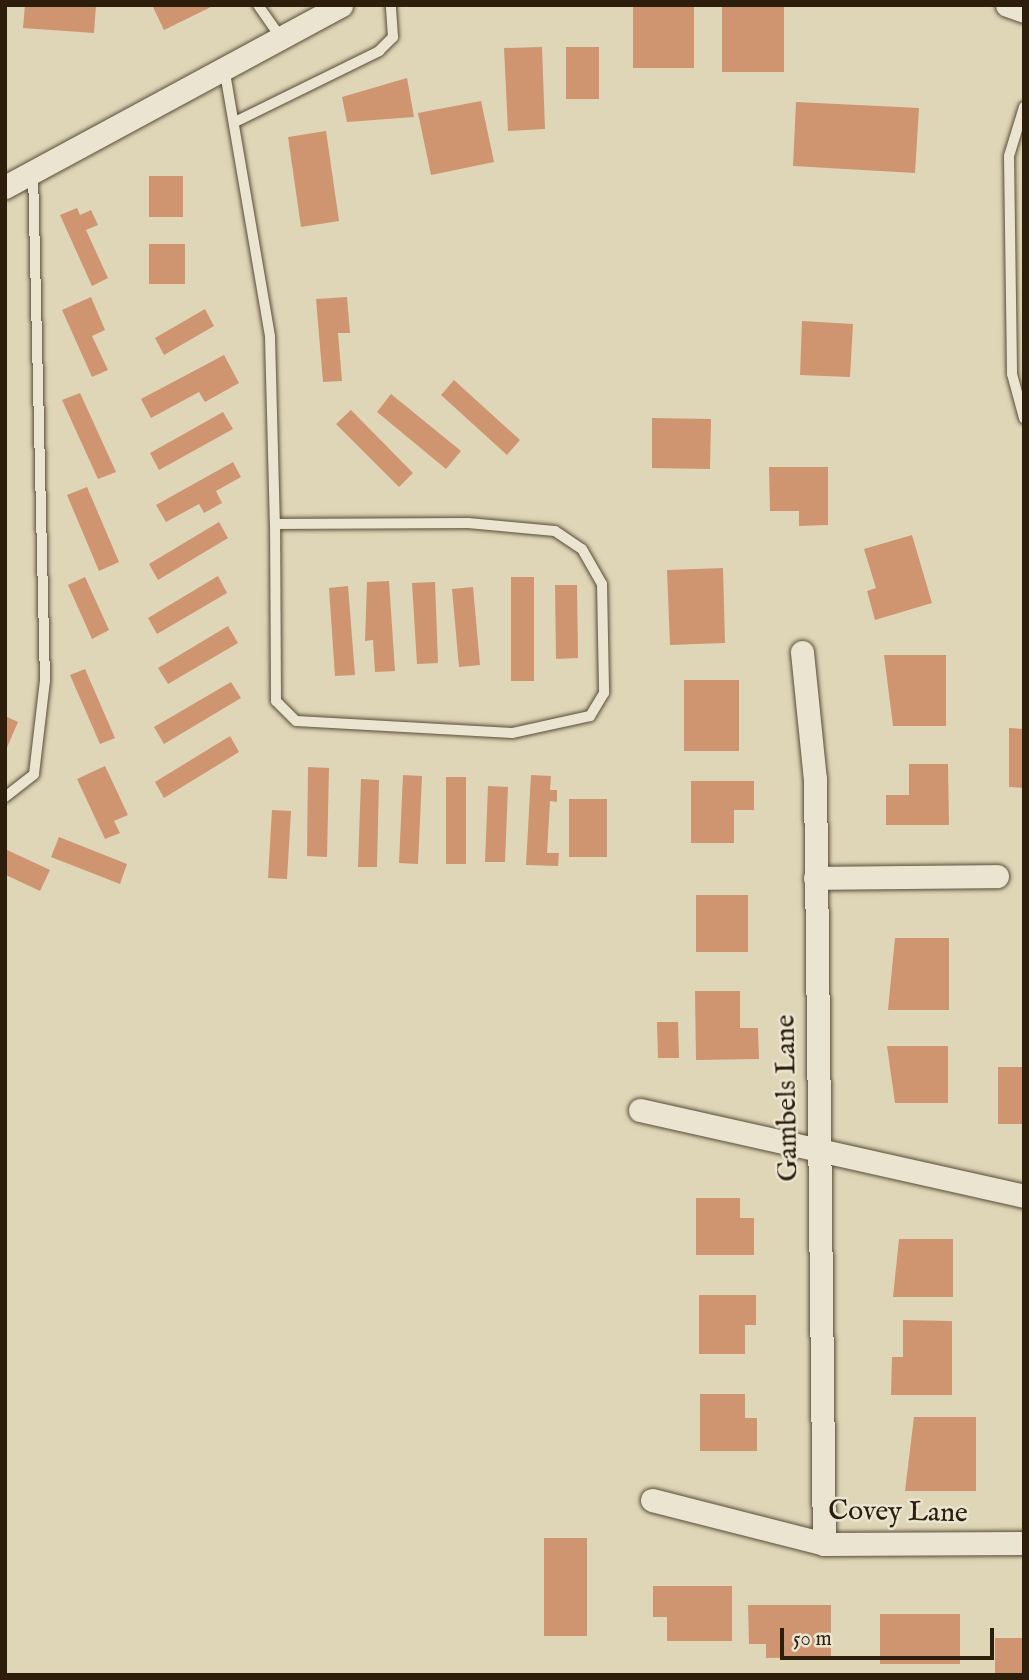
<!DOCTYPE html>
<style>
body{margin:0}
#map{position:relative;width:1029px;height:1680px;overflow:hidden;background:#dfd6b8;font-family:"IM FELL English",serif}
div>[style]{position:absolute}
.building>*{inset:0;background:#cf9571}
.roads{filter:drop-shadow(0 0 2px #5a4c37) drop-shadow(0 0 2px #5a4c37)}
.lane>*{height:10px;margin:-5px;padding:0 5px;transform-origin:5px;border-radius:5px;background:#eae4d1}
.street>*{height:23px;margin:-11.5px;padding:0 11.5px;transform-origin:11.5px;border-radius:11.5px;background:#eae4d1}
span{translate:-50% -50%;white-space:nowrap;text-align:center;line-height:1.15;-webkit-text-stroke:5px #eae4d1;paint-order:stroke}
.street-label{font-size:28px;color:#2d1e0c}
.frame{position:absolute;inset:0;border:7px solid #2d1e0c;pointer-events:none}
.scale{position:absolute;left:780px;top:1628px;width:214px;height:32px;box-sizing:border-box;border:4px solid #2d1e0c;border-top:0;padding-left:9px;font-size:21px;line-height:24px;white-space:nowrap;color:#2d1e0c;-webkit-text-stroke:5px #eae4d1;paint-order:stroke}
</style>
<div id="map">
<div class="building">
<i style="clip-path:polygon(25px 5px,96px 5px,94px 33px,23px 28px)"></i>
<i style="clip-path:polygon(152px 5px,215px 5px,164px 30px)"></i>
<i style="clip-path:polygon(633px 5px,694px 5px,694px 68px,633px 68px)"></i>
<i style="clip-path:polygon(722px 5px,784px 5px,784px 72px,722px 72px)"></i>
<i style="clip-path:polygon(542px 47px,545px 129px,508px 131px,504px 48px)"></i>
<i style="clip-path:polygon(566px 47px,599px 47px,599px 99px,566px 99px)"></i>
<i style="clip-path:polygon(407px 78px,414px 117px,347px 122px,342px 97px)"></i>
<i style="clip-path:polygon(481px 101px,494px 162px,431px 175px,418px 113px)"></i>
<i style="clip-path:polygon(796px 102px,919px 108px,915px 173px,793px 166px)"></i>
<i style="clip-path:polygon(326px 131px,339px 221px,301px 227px,288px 137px)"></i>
<i style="clip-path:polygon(149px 176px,183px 176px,183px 217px,149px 217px)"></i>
<i style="clip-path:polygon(77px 208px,80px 215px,91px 210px,98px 225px,86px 230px,108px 278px,92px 286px,60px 215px)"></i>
<i style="clip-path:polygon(149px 244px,185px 244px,185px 284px,149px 284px)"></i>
<i style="clip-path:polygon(91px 297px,105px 330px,92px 336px,108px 370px,92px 377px,62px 310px)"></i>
<i style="clip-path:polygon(347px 297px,350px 333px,338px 333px,342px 381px,323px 382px,316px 299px)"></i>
<i style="clip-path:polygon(205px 309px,214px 326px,164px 355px,155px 338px)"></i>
<i style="clip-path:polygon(802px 321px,853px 324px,850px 377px,800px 375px)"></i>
<i style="clip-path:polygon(224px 355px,239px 383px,205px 402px,199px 392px,151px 418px,141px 399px)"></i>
<i style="clip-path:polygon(454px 380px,520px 440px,507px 455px,441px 395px)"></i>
<i style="clip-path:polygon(80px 393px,116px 472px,98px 479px,62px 400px)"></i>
<i style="clip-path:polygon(391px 394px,461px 451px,446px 469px,377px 412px)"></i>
<i style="clip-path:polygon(351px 410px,413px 473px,399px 487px,336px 424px)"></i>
<i style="clip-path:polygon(223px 412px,233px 429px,159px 470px,150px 453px)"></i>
<i style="clip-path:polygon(652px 418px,711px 419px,710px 469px,652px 468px)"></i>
<i style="clip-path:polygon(233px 462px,241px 477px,216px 491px,222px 503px,204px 513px,199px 504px,166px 522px,156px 505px)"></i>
<i style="clip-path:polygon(769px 467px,828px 467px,828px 525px,799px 526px,799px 511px,770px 511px)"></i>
<i style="clip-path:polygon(87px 487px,119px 562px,99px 571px,67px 495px)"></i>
<i style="clip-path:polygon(219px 522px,228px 538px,158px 580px,149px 564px)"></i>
<i style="clip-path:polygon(912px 535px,932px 603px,875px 620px,867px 591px,876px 588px,864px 549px)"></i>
<i style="clip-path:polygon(723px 568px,725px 643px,670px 645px,667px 570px)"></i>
<i style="clip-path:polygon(218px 576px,227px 593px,157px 634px,148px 618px)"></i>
<i style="clip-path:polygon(85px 577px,109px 630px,92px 639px,68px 585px)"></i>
<i style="clip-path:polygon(511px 577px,534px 577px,534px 681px,511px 681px)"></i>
<i style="clip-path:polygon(389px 581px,395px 671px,375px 672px,373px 640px,365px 641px,367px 582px)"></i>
<i style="clip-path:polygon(435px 582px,438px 663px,417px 664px,412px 583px)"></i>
<i style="clip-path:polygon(555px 585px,577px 585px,578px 658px,556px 659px)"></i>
<i style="clip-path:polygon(348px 586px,355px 675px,335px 676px,329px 588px)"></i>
<i style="clip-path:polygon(473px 587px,480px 665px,459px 667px,452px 589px)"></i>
<i style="clip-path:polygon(228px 626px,238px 643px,168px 684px,158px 668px)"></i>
<i style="clip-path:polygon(884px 655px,946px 655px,946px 726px,893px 726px)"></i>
<i style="clip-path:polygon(85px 669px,115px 738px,100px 744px,70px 675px)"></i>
<i style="clip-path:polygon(684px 680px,739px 680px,739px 751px,684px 751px)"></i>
<i style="clip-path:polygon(231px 682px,241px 698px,164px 744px,154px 727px)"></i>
<i style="clip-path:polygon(5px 716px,18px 722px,5px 752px)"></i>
<i style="clip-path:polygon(1009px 728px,1024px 729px,1024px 788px,1009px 787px)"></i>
<i style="clip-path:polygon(230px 736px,239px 752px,164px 798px,155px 782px)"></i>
<i style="clip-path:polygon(909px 764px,948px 764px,949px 825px,886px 825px,886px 795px,909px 795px)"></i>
<i style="clip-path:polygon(105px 766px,128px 815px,114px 821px,120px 833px,105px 839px,77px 779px)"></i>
<i style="clip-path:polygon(308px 767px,329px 768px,327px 857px,307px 856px)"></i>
<i style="clip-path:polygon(403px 775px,422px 776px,418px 864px,399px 863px)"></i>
<i style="clip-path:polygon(531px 775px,551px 776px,550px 790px,557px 790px,557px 802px,550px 801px,547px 853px,559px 853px,558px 866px,526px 865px)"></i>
<i style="clip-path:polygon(446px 777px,466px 777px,466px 864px,446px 864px)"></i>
<i style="clip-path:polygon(361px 779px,379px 780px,377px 867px,358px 867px)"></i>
<i style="clip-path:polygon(691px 781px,754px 781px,754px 810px,734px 810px,734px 843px,691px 843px)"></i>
<i style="clip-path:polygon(488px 786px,508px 787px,505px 862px,485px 862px)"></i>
<i style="clip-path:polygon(569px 799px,607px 799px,607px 857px,569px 857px)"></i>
<i style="clip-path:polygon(272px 810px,291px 811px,287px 879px,268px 878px)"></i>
<i style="clip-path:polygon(59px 837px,127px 864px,120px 884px,51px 857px)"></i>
<i style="clip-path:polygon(5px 849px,50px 870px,40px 891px,6px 875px)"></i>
<i style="clip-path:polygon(696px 895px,748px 895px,748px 952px,696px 952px)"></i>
<i style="clip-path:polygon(895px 938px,949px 938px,949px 1010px,888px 1010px)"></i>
<i style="clip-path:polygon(695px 991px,740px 991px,740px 1028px,758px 1028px,759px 1059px,696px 1060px)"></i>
<i style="clip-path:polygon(657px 1022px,678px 1022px,679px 1058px,658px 1058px)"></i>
<i style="clip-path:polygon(887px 1046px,948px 1046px,948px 1103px,895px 1103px)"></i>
<i style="clip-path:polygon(998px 1067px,1024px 1067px,1024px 1124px,998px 1124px)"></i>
<i style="clip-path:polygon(696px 1198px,740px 1198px,740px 1218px,754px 1218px,754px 1255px,696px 1255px)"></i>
<i style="clip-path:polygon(899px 1239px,953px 1239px,953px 1297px,893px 1297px)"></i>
<i style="clip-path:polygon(699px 1295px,756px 1295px,756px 1325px,745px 1325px,745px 1354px,699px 1354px)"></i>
<i style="clip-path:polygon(903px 1320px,952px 1321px,952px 1395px,891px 1395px,892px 1357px,903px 1357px)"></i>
<i style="clip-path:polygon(700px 1394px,745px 1394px,745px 1418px,757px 1418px,757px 1451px,700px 1451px)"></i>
<i style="clip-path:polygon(914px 1417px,976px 1417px,976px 1491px,905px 1491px)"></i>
<i style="clip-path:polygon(544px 1538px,587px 1538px,587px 1636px,544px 1636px)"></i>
<i style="clip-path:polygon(653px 1586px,732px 1586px,732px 1641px,667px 1641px,667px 1617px,653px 1617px)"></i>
<i style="clip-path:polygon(748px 1605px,831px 1605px,831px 1657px,766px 1658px,766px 1644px,749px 1644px)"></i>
<i style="clip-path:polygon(880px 1614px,960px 1614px,960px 1664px,880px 1664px)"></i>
<i style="clip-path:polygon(995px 1638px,1024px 1638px,1024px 1675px,995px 1675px)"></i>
</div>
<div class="roads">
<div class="lane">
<i style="left:258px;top:5px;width:37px;rotate:55deg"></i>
<i style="left:224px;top:67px;width:274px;rotate:80.3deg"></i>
<i style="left:270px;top:337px;width:187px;rotate:88.5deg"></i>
<i style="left:1024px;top:107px;width:51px;rotate:107deg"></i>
<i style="left:1009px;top:156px;width:218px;rotate:89.2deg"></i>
<i style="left:1012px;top:374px;width:46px;rotate:74.7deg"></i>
<i style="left:235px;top:122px;width:161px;rotate:-26.2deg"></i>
<i style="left:379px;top:51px;width:20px;rotate:-45deg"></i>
<i style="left:393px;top:37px;width:32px;rotate:-94deg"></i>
<i style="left:468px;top:523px;width:87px;rotate:5.3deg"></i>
<i style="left:555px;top:531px;width:32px;rotate:34deg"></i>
<i style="left:582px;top:549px;width:40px;rotate:60.3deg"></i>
<i style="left:602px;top:584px;width:109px;rotate:88.9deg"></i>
<i style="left:604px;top:693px;width:27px;rotate:121deg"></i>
<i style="left:590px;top:716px;width:80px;rotate:167.7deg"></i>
<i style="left:512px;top:733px;width:216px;rotate:-176.8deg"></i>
<i style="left:296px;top:721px;width:28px;rotate:-135deg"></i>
<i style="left:276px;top:701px;width:177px;rotate:-90.3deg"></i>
<i style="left:275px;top:524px;width:193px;rotate:-0.3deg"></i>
<i style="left:5px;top:797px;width:37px;rotate:-38deg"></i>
<i style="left:34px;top:774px;width:94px;rotate:-83.3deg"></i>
<i style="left:45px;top:681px;width:509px;rotate:-91.35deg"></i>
</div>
<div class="street">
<i style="left:1007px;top:5px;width:18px;rotate:19deg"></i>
<i style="left:5px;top:187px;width:382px;rotate:-28.4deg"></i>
<i style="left:802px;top:652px;width:128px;rotate:84.2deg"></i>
<i style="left:815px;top:779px;width:765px;rotate:89.33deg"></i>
<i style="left:815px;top:878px;width:182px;rotate:-0.6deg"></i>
<i style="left:640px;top:1110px;width:394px;rotate:12.6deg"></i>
<i style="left:652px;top:1500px;width:178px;rotate:14.3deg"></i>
<i style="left:824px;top:1544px;width:200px;rotate:-0.3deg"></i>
</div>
</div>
<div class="street-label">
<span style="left:788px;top:1098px;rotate:-91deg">Gambels Lane</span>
<span style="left:898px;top:1513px;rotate:1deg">Covey Lane</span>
</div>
<div class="frame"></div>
<div class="scale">50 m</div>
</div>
